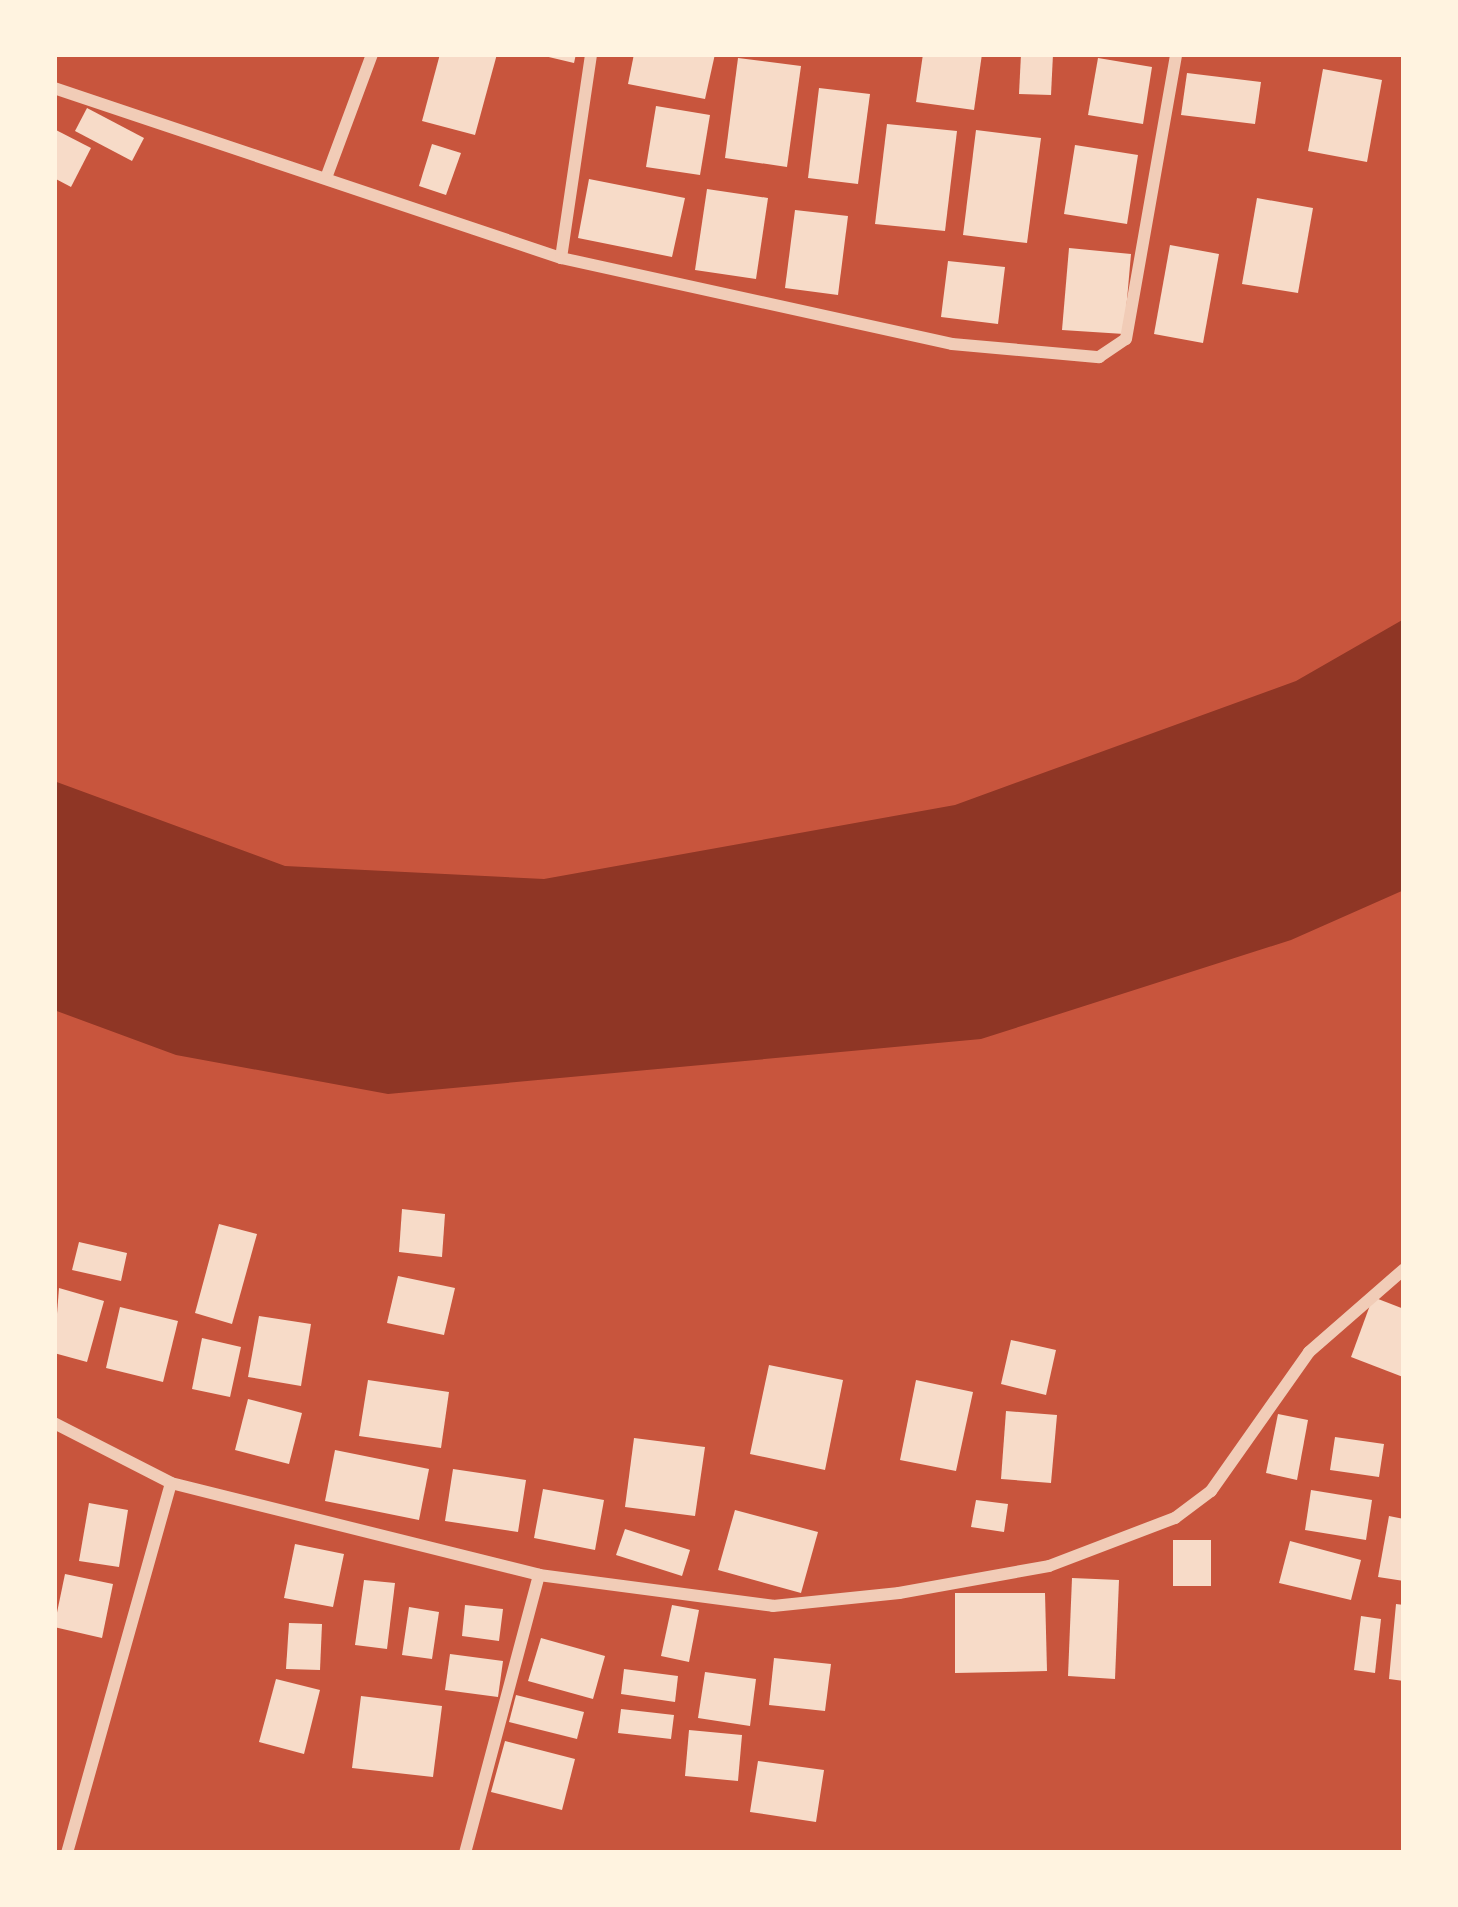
<!DOCTYPE html>
<style>
body{margin:0}
#map{position:relative;width:1458px;height:1907px;overflow:hidden;background:#c8553d;font-family:Quicksand,sans-serif}
div>[style]{position:absolute}
.water>*{inset:0;background:#8f3625}
.building>*{inset:0;background:#f7dbc8}
.minor>*{height:12px;margin:-6px;padding:0 6px;transform-origin:6px;border-radius:6px;background:#f1ccb7}
span{translate:-50% -50%;white-space:nowrap;text-align:center;line-height:1.15;-webkit-text-stroke:9px #fff3e0;paint-order:stroke}
.frame{position:absolute;inset:0;border:57px solid #fff3e0;pointer-events:none}
</style>
<div id="map">
<div class="water">
<i style="clip-path:polygon(1404px 619px,1404px 890px,1291px 940px,981px 1039px,388px 1094px,176px 1055px,54px 1010px,54px 781px,285px 866px,544px 879px,955px 805px,1296px 681px)"></i>
</div>
<div class="building">
<i style="clip-path:polygon(440px 54px,497px 54px,475px 135px,422px 121px)"></i>
<i style="clip-path:polygon(536px 54px,576px 54px,574px 63px)"></i>
<i style="clip-path:polygon(634px 54px,715px 54px,705px 99px,628px 84px)"></i>
<i style="clip-path:polygon(923px 54px,982px 54px,974px 110px,916px 102px)"></i>
<i style="clip-path:polygon(1021px 54px,1053px 54px,1051px 95px,1019px 94px)"></i>
<i style="clip-path:polygon(738px 58px,801px 66px,787px 167px,725px 158px)"></i>
<i style="clip-path:polygon(1098px 58px,1152px 67px,1143px 124px,1088px 115px)"></i>
<i style="clip-path:polygon(1323px 69px,1382px 80px,1367px 162px,1308px 151px)"></i>
<i style="clip-path:polygon(1187px 73px,1261px 82px,1255px 124px,1181px 115px)"></i>
<i style="clip-path:polygon(819px 88px,870px 94px,858px 184px,808px 178px)"></i>
<i style="clip-path:polygon(656px 106px,710px 115px,700px 175px,646px 167px)"></i>
<i style="clip-path:polygon(87px 108px,144px 138px,132px 161px,75px 131px)"></i>
<i style="clip-path:polygon(887px 124px,957px 131px,945px 231px,875px 224px)"></i>
<i style="clip-path:polygon(54px 129px,91px 148px,71px 187px,54px 178px)"></i>
<i style="clip-path:polygon(976px 130px,1041px 138px,1027px 243px,963px 235px)"></i>
<i style="clip-path:polygon(432px 144px,461px 153px,446px 195px,419px 186px)"></i>
<i style="clip-path:polygon(1075px 145px,1138px 155px,1127px 224px,1064px 214px)"></i>
<i style="clip-path:polygon(589px 179px,685px 198px,672px 257px,578px 238px)"></i>
<i style="clip-path:polygon(707px 189px,768px 198px,756px 279px,695px 270px)"></i>
<i style="clip-path:polygon(1257px 198px,1313px 208px,1298px 293px,1242px 284px)"></i>
<i style="clip-path:polygon(795px 210px,848px 216px,838px 295px,785px 288px)"></i>
<i style="clip-path:polygon(1170px 245px,1219px 254px,1203px 343px,1154px 334px)"></i>
<i style="clip-path:polygon(1069px 248px,1131px 254px,1124px 334px,1062px 330px)"></i>
<i style="clip-path:polygon(948px 261px,1005px 267px,998px 324px,941px 317px)"></i>
<i style="clip-path:polygon(402px 1209px,445px 1214px,442px 1257px,399px 1252px)"></i>
<i style="clip-path:polygon(219px 1224px,257px 1234px,232px 1324px,195px 1313px)"></i>
<i style="clip-path:polygon(79px 1242px,127px 1253px,121px 1281px,72px 1270px)"></i>
<i style="clip-path:polygon(398px 1276px,455px 1288px,444px 1335px,387px 1323px)"></i>
<i style="clip-path:polygon(59px 1288px,104px 1301px,87px 1362px,54px 1353px)"></i>
<i style="clip-path:polygon(1373px 1297px,1404px 1309px,1403px 1377px,1351px 1357px)"></i>
<i style="clip-path:polygon(120px 1307px,178px 1321px,163px 1382px,106px 1368px)"></i>
<i style="clip-path:polygon(259px 1316px,311px 1324px,301px 1386px,248px 1377px)"></i>
<i style="clip-path:polygon(202px 1338px,241px 1347px,230px 1397px,192px 1389px)"></i>
<i style="clip-path:polygon(1011px 1340px,1056px 1350px,1046px 1395px,1001px 1384px)"></i>
<i style="clip-path:polygon(769px 1365px,843px 1380px,825px 1470px,750px 1454px)"></i>
<i style="clip-path:polygon(368px 1380px,449px 1392px,441px 1448px,359px 1436px)"></i>
<i style="clip-path:polygon(916px 1380px,973px 1392px,956px 1471px,900px 1460px)"></i>
<i style="clip-path:polygon(248px 1399px,302px 1413px,289px 1464px,235px 1450px)"></i>
<i style="clip-path:polygon(1006px 1411px,1057px 1415px,1051px 1483px,1001px 1479px)"></i>
<i style="clip-path:polygon(1278px 1414px,1308px 1420px,1297px 1480px,1266px 1473px)"></i>
<i style="clip-path:polygon(1335px 1437px,1384px 1444px,1379px 1477px,1330px 1470px)"></i>
<i style="clip-path:polygon(634px 1438px,705px 1447px,695px 1516px,625px 1507px)"></i>
<i style="clip-path:polygon(335px 1450px,429px 1469px,419px 1520px,325px 1501px)"></i>
<i style="clip-path:polygon(453px 1469px,526px 1480px,518px 1532px,445px 1521px)"></i>
<i style="clip-path:polygon(543px 1489px,604px 1500px,595px 1550px,534px 1538px)"></i>
<i style="clip-path:polygon(1311px 1490px,1372px 1500px,1366px 1540px,1305px 1530px)"></i>
<i style="clip-path:polygon(976px 1500px,1008px 1504px,1004px 1532px,971px 1527px)"></i>
<i style="clip-path:polygon(89px 1503px,128px 1510px,119px 1567px,79px 1561px)"></i>
<i style="clip-path:polygon(735px 1510px,818px 1532px,801px 1593px,718px 1570px)"></i>
<i style="clip-path:polygon(1389px 1516px,1404px 1519px,1404px 1581px,1378px 1577px)"></i>
<i style="clip-path:polygon(625px 1529px,690px 1550px,682px 1576px,616px 1555px)"></i>
<i style="clip-path:polygon(1173px 1540px,1211px 1540px,1211px 1586px,1173px 1586px)"></i>
<i style="clip-path:polygon(1290px 1541px,1361px 1560px,1351px 1600px,1279px 1583px)"></i>
<i style="clip-path:polygon(295px 1544px,344px 1554px,333px 1607px,284px 1598px)"></i>
<i style="clip-path:polygon(65px 1574px,113px 1584px,102px 1638px,54px 1627px)"></i>
<i style="clip-path:polygon(1072px 1578px,1119px 1580px,1115px 1679px,1068px 1676px)"></i>
<i style="clip-path:polygon(364px 1580px,395px 1583px,387px 1649px,355px 1645px)"></i>
<i style="clip-path:polygon(955px 1593px,1045px 1593px,1047px 1671px,955px 1673px)"></i>
<i style="clip-path:polygon(1396px 1604px,1404px 1605px,1404px 1681px,1389px 1679px)"></i>
<i style="clip-path:polygon(465px 1605px,503px 1609px,499px 1641px,462px 1636px)"></i>
<i style="clip-path:polygon(672px 1605px,699px 1610px,689px 1662px,661px 1656px)"></i>
<i style="clip-path:polygon(409px 1607px,439px 1612px,432px 1659px,402px 1655px)"></i>
<i style="clip-path:polygon(1361px 1616px,1381px 1619px,1375px 1673px,1354px 1670px)"></i>
<i style="clip-path:polygon(289px 1623px,322px 1624px,320px 1670px,286px 1669px)"></i>
<i style="clip-path:polygon(541px 1638px,605px 1656px,593px 1699px,528px 1681px)"></i>
<i style="clip-path:polygon(450px 1654px,503px 1661px,498px 1697px,445px 1690px)"></i>
<i style="clip-path:polygon(774px 1658px,831px 1664px,825px 1711px,769px 1705px)"></i>
<i style="clip-path:polygon(624px 1669px,678px 1676px,675px 1702px,621px 1694px)"></i>
<i style="clip-path:polygon(705px 1672px,756px 1679px,750px 1726px,698px 1718px)"></i>
<i style="clip-path:polygon(276px 1679px,320px 1690px,304px 1754px,259px 1742px)"></i>
<i style="clip-path:polygon(516px 1695px,584px 1712px,577px 1739px,509px 1722px)"></i>
<i style="clip-path:polygon(361px 1696px,442px 1706px,433px 1777px,352px 1768px)"></i>
<i style="clip-path:polygon(621px 1709px,674px 1715px,671px 1739px,618px 1733px)"></i>
<i style="clip-path:polygon(689px 1730px,742px 1735px,738px 1781px,685px 1776px)"></i>
<i style="clip-path:polygon(505px 1741px,575px 1759px,562px 1810px,491px 1792px)"></i>
<i style="clip-path:polygon(758px 1761px,824px 1770px,816px 1822px,750px 1812px)"></i>
</div>
<div class="minor">
<i style="left:54px;top:88px;width:535px;rotate:18.54deg"></i>
<i style="left:561px;top:258px;width:400px;rotate:12.4deg"></i>
<i style="left:952px;top:344px;width:148px;rotate:5.1deg"></i>
<i style="left:1099px;top:357px;width:32px;rotate:-34deg"></i>
<i style="left:1126px;top:339px;width:289px;rotate:-80deg"></i>
<i style="left:326px;top:178px;width:132px;rotate:-69.6deg"></i>
<i style="left:561px;top:258px;width:206px;rotate:-81.6deg"></i>
<i style="left:54px;top:1423px;width:131px;rotate:27.1deg"></i>
<i style="left:171px;top:1483px;width:379px;rotate:14deg"></i>
<i style="left:539px;top:1575px;width:236px;rotate:7.5deg"></i>
<i style="left:773px;top:1606px;width:127px;rotate:-5.9deg"></i>
<i style="left:899px;top:1593px;width:152px;rotate:-10.2deg"></i>
<i style="left:1049px;top:1566px;width:135px;rotate:-20.9deg"></i>
<i style="left:1175px;top:1518px;width:45px;rotate:-36.9deg"></i>
<i style="left:1211px;top:1491px;width:170px;rotate:-54.8deg"></i>
<i style="left:1309px;top:1352px;width:126px;rotate:-41.1deg"></i>
<i style="left:67px;top:1853px;width:384px;rotate:-74.3deg"></i>
<i style="left:465px;top:1853px;width:288px;rotate:-75.1deg"></i>
</div>
<div class="frame"></div>
</div>
